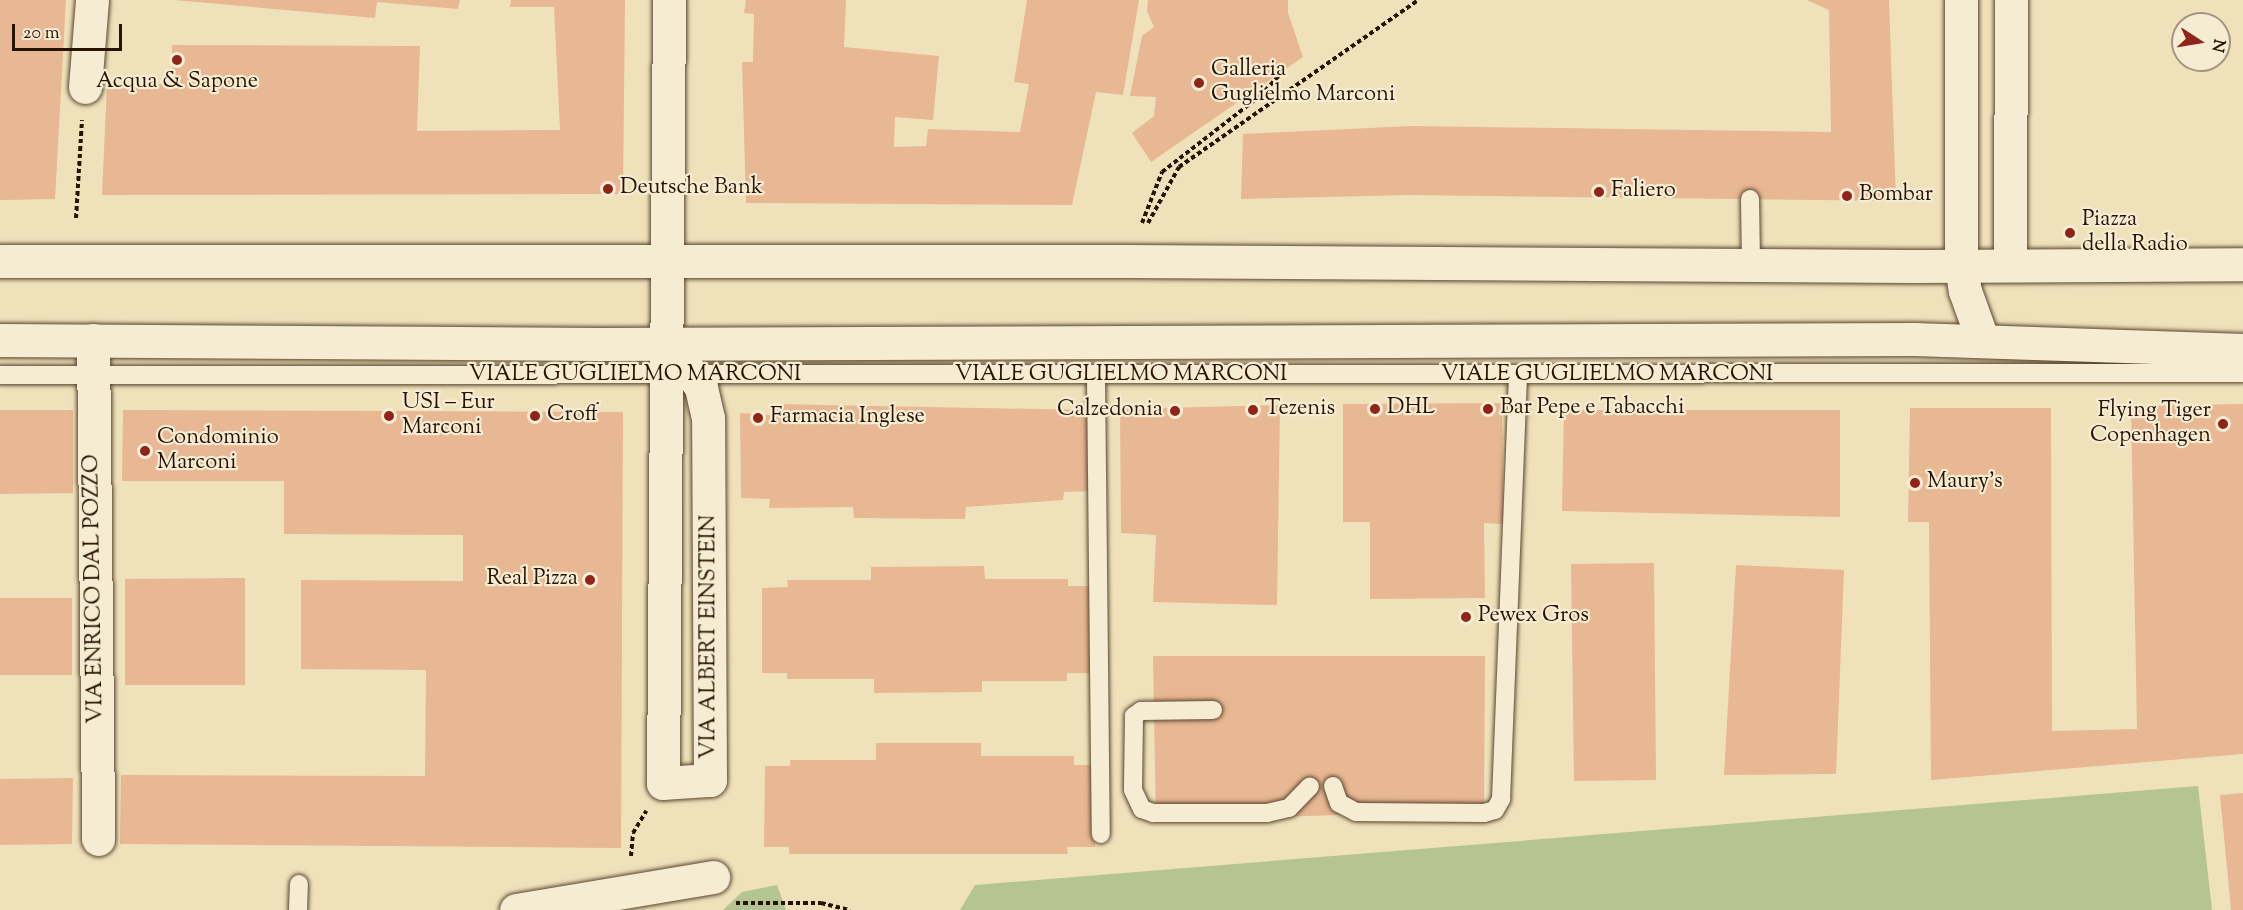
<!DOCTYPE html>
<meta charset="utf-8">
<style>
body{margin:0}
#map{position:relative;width:2243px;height:910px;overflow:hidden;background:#efe2bb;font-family:"Sorts Mill Goudy",serif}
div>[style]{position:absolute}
.green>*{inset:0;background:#b5c493}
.building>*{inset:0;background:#e8b793}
.path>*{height:4px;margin-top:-2px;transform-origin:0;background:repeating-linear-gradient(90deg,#281200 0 4.5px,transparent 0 7.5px)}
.roads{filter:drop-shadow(0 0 2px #5a462f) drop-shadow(0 0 2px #5a462f)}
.lane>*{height:18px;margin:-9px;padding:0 9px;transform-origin:9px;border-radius:9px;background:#f5ecd3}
.street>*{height:33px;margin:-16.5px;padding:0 16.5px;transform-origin:16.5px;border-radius:16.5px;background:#f5ecd3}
.secondary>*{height:33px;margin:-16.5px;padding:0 16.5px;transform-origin:16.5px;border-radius:16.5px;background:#f5ecd3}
.dots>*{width:16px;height:16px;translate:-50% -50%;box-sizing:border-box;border:3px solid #f5ecd3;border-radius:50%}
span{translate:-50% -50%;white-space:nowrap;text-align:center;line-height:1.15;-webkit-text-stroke:4.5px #f5ecd3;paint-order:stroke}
.poi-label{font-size:22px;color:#281200}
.left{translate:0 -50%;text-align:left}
.right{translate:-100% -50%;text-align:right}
.street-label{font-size:22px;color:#281200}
.north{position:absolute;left:2171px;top:12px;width:60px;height:60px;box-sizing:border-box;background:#f5ecd3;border:2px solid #a3957f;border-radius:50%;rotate:102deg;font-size:16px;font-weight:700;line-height:24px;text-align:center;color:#281200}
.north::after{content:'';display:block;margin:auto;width:21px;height:27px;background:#8f2418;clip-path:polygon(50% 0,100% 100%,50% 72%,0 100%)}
.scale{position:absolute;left:12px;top:24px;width:110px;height:27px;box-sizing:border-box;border:3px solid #281200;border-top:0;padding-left:8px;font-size:18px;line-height:21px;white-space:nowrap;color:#281200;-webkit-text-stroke:4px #f5ecd3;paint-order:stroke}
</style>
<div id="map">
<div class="green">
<i style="clip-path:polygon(2198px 786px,2212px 910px,960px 910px,975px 885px)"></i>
<i style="clip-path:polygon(777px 885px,786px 910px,723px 910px,742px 892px)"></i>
</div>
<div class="building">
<i style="clip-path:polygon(0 0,66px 0,55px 199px,0 200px)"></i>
<i style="clip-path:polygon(174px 0,460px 0,458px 9px,377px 2px,375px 18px)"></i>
<i style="clip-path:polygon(511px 0,625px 0,623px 194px,102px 195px,107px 84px,173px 84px,172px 45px,420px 46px,417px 131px,560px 130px,554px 7px,510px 7px)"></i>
<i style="clip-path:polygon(746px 0,846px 0,844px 47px,939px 56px,933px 120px,895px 117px,894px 147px,926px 146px,928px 129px,1020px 132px,1029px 84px,1014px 82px,1027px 0,1139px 0,1123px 95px,1096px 92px,1072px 205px,746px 203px,742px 62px,753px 62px,754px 14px,744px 13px)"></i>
<i style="clip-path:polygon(1148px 0,1288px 0,1288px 13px,1303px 57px,1151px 162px,1132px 133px,1154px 116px,1156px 97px,1130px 96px,1142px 36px,1154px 27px,1147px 11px)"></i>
<i style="clip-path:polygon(1807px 0,1889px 0,1896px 201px,1410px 195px,1241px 199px,1243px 134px,1411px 126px,1831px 132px,1829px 10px)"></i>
<i style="clip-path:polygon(1502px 403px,1503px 524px,1484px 523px,1485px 598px,1370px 599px,1370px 522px,1343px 522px,1343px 404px)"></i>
<i style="clip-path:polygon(772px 404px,1090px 410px,1089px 491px,1064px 492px,1063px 500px,966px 507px,965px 519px,854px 518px,853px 507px,769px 508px,770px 499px,741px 498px,740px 413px,771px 415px)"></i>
<i style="clip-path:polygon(2243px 404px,2243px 754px,1931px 780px,1929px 522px,1908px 522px,1910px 408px,2051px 408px,2052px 731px,2137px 729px,2131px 406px)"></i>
<i style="clip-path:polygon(1280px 405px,1277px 605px,1153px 602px,1156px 535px,1121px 533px,1120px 409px)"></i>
<i style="clip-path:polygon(0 410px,73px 410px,73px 493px,0 494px)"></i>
<i style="clip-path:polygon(123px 410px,623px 412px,621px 848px,120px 844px,121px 775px,425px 776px,426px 670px,301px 669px,301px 580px,463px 581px,463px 535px,284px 534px,284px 481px,122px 481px)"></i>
<i style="clip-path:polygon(1564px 410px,1840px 410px,1840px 517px,1562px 511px)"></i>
<i style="clip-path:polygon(1654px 563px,1656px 780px,1574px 781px,1571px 564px)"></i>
<i style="clip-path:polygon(1736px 565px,1844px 570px,1836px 774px,1724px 775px)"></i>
<i style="clip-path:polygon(984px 566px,985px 579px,1068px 579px,1068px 586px,1093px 586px,1093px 673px,1067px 673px,1067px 681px,982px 681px,982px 692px,874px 693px,874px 679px,787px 679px,787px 673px,762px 673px,762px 588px,788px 587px,787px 580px,871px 580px,871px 567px)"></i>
<i style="clip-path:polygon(245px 578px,245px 685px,125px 685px,125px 579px)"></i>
<i style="clip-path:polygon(0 598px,72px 598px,72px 675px,0 675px)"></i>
<i style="clip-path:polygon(1153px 656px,1485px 656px,1484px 810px,1156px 821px)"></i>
<i style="clip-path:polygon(876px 743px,981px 743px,981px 756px,1074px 756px,1074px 765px,1095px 765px,1095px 847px,1067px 847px,1068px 854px,789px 854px,789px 847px,764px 847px,765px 766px,790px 766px,790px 760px,876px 760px)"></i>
<i style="clip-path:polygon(73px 778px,72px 844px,0 845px,0 779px)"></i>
<i style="clip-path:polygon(2243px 793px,2243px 910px,2231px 910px,2220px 795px)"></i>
</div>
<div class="path">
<i style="left:76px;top:218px;width:98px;rotate:-86.5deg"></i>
<i style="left:1142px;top:223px;width:55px;rotate:-68.6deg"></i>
<i style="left:1162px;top:172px;width:124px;rotate:-37.8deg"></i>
<i style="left:1260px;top:96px;width:35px;rotate:-47deg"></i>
<i style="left:1148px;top:223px;width:64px;rotate:-61deg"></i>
<i style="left:1179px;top:167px;width:292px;rotate:-34.9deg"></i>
<i style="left:631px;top:856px;width:23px;rotate:-85deg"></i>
<i style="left:633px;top:833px;width:26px;rotate:-59deg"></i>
<i style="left:736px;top:903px;width:85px"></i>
<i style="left:821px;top:903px;width:30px;rotate:14deg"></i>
</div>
<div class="roads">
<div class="lane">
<i style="left:1750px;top:199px;width:66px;rotate:89.1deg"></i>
<i style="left:0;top:375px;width:2243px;rotate:-0.05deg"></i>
<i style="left:1096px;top:377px;width:457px;rotate:89.4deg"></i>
<i style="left:1213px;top:710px;width:72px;rotate:179.2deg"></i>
<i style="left:1141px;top:711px;width:9px;rotate:144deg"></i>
<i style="left:1134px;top:716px;width:74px;rotate:90.8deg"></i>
<i style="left:1133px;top:790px;width:21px;rotate:65deg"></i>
<i style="left:1142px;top:809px;width:12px;rotate:20deg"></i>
<i style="left:1153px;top:813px;width:114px"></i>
<i style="left:1267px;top:813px;width:23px;rotate:-13deg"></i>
<i style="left:1289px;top:808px;width:30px;rotate:-46deg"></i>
<i style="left:1333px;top:786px;width:18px;rotate:71deg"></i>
<i style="left:1339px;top:803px;width:19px;rotate:28deg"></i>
<i style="left:1356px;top:812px;width:128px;rotate:0.4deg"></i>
<i style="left:1484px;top:813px;width:11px;rotate:-15deg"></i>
<i style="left:1495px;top:810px;width:13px;rotate:-61deg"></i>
<i style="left:1501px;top:799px;width:423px;rotate:-87.7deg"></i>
<i style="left:298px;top:910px;width:26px;rotate:-88deg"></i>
</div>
<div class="street">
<i style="left:669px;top:0;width:783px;rotate:90.44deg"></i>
<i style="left:663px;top:783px;width:47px;rotate:-3.7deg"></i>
<i style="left:710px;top:780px;width:362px;rotate:-90.3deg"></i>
<i style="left:708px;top:418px;width:32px;rotate:-103deg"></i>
<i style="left:701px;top:387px;width:54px;rotate:-126.7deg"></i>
<i style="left:85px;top:87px;width:87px;rotate:-85.4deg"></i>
<i style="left:93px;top:340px;width:499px;rotate:89.4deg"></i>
<i style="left:516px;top:910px;width:200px;rotate:-9.5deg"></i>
</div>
<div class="secondary">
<i style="left:1961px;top:0;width:264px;rotate:90deg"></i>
<i style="left:1961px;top:264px;width:27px;rotate:82deg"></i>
<i style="left:1965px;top:291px;width:53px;rotate:70.2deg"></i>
<i style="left:0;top:261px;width:1128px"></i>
<i style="left:1128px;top:261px;width:784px;rotate:0.37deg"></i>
<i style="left:1912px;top:266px;width:331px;rotate:-0.3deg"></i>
<i style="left:2010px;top:264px;width:264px;rotate:-89.8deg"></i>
<i style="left:0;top:340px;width:600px;rotate:0.38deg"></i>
<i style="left:600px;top:344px;width:1315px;rotate:-0.22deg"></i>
<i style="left:1915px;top:339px;width:328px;rotate:1.9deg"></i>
</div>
</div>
<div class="dots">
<i style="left:177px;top:60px;background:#8f2418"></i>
<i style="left:1199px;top:83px;background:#8f2418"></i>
<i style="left:608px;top:189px;background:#8f2418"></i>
<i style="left:1599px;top:192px;background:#8f2418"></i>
<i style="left:1847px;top:196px;background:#8f2418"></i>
<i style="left:2070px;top:233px;background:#8f2418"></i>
<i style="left:1375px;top:409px;background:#8f2418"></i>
<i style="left:1488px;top:409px;background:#8f2418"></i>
<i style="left:1253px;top:410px;background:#8f2418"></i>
<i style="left:1175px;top:411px;background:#8f2418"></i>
<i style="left:389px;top:416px;background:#8f2418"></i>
<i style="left:535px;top:416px;background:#8f2418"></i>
<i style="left:758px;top:418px;background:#8f2418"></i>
<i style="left:2223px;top:424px;background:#8f2418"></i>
<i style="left:145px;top:451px;background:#8f2418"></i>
<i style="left:1915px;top:483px;background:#8f2418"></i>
<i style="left:590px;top:580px;background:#8f2418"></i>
<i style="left:1466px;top:617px;background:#8f2418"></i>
</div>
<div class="poi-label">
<span class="left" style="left:1211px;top:83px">Galleria<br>Guglielmo Marconi</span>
<span style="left:177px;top:83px">Acqua &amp; Sapone</span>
<span class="left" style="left:620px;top:189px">Deutsche Bank</span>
<span class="left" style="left:1611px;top:192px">Faliero</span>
<span class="left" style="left:1859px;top:196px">Bombar</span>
<span class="left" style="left:2082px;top:233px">Piazza<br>della Radio</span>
<span class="left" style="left:402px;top:416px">USI – Eur<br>Marconi</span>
<span class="left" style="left:1387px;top:409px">DHL</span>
<span class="left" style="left:1500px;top:409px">Bar Pepe e Tabacchi</span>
<span class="left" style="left:1265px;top:410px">Tezenis</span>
<span class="right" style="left:1163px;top:411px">Calzedonia</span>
<span class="right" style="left:2211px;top:424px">Flying Tiger<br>Copenhagen</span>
<span class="left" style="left:547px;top:416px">Croff</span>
<span class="left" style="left:770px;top:418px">Farmacia Inglese</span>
<span class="left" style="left:157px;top:451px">Condominio<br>Marconi</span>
<span class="left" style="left:1927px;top:483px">Maury’s</span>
<span class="right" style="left:578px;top:580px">Real Pizza</span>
<span class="left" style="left:1478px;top:617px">Pewex Gros</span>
</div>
<div class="street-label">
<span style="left:635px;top:376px">VIALE GUGLIELMO MARCONI</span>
<span style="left:1121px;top:376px">VIALE GUGLIELMO MARCONI</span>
<span style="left:1607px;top:376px">VIALE GUGLIELMO MARCONI</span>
<span style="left:95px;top:589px;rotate:-91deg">VIA ENRICO DAL POZZO</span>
<span style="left:710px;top:637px;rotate:-90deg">VIA ALBERT EINSTEIN</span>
</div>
<div class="north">N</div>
<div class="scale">20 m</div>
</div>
